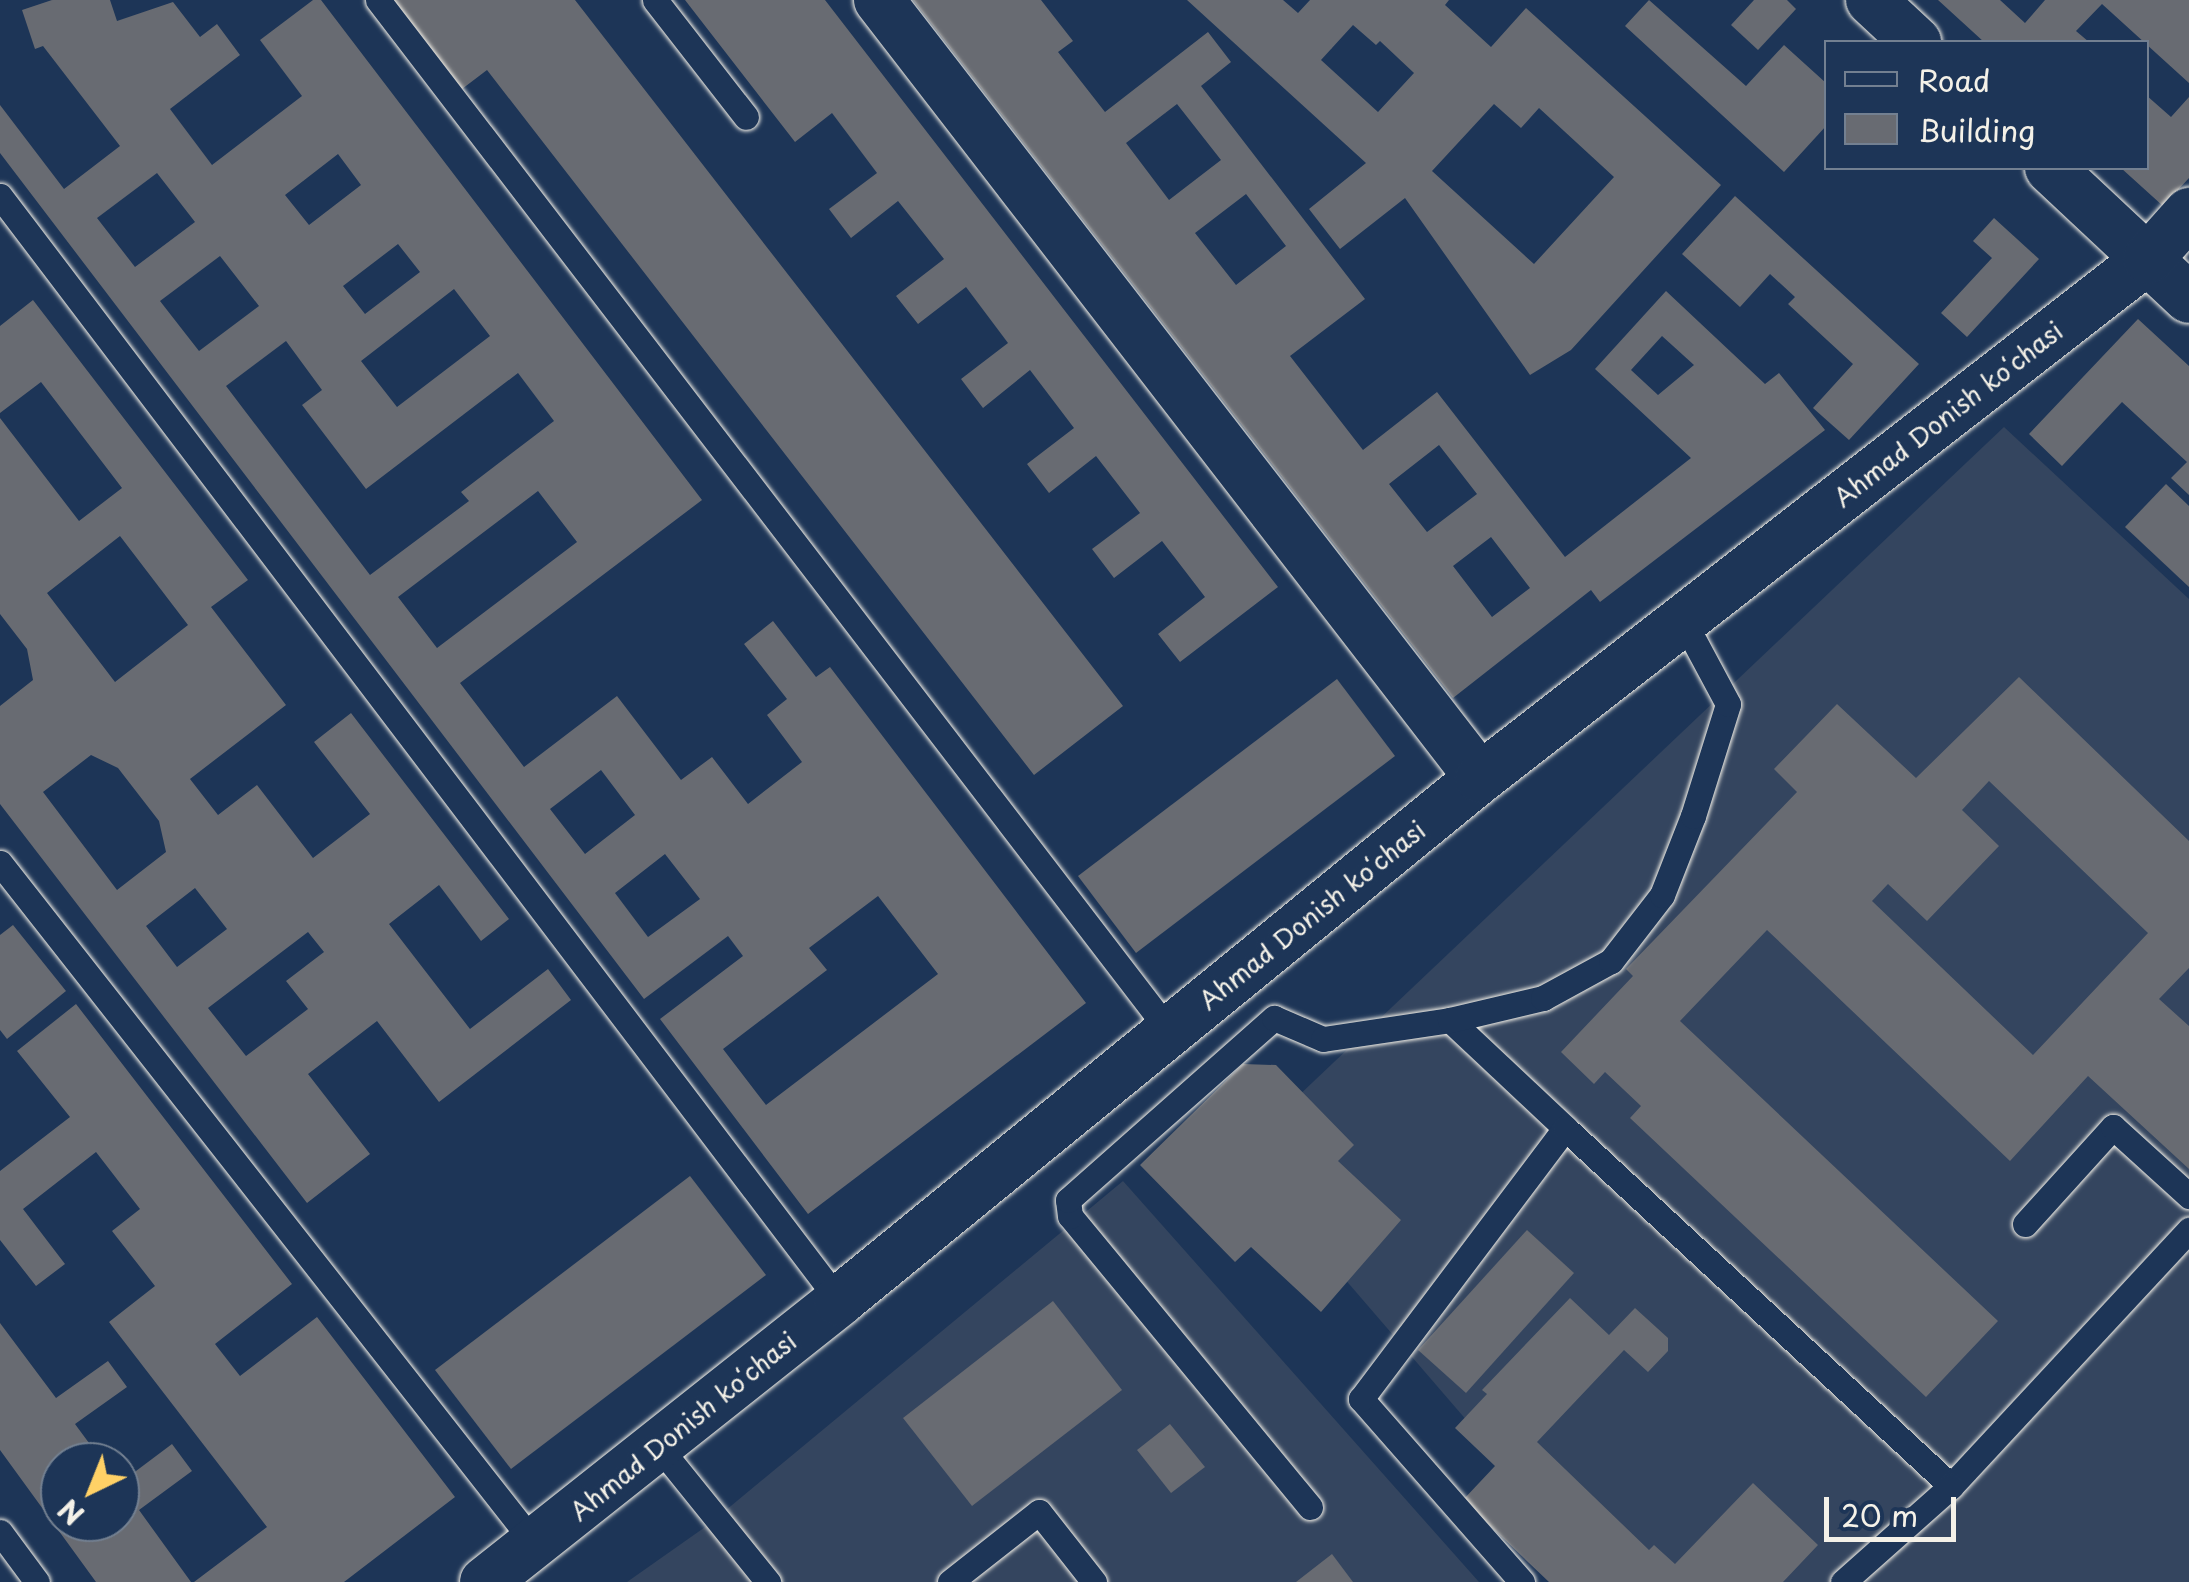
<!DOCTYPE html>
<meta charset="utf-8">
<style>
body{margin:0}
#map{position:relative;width:2189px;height:1582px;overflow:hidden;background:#1d3557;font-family:"Playpen Sans",sans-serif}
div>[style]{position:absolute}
.built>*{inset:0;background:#34455f}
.building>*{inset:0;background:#686b72}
.roads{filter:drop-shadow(0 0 2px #f4f1e8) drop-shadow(0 0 2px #f4f1e8)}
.lane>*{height:25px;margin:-12.5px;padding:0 12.5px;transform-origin:12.5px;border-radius:12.5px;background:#1d3557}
.street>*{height:50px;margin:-25px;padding:0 25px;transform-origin:25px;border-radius:25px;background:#1d3557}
span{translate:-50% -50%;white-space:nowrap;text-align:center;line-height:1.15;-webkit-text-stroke:10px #1d3557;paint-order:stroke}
.street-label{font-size:25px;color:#f4f1e8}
.legend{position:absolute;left:1824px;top:40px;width:325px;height:130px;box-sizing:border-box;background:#1d3557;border:2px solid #738091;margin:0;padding:12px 18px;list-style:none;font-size:30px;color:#f4f1e8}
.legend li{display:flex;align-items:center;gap:20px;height:50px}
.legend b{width:50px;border:2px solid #738091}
.north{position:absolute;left:40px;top:1442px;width:100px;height:100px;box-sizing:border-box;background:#1d3557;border:2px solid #738091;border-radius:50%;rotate:223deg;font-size:28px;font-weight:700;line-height:40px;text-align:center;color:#f4f1e8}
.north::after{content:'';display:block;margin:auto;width:35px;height:45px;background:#ffd166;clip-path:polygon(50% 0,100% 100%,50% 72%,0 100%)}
.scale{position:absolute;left:1824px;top:1497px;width:132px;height:45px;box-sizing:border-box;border:5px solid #f4f1e8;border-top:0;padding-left:12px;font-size:30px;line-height:35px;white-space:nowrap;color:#f4f1e8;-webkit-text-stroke:8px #1d3557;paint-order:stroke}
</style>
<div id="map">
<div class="built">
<i style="clip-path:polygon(2004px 427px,2189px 599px,2189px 1582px,1606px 1582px,1237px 1154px)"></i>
<i style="clip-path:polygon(1123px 1181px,1479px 1582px,627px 1582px,708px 1525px)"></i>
</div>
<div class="building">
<i style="clip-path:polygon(evenodd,52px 0,110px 0,117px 21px,173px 2px,200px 37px,217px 24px,240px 55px,170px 109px,212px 165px,302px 96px,260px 40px,313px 0,321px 0,702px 500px,460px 683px,524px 767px,617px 696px,681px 780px,712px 757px,748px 804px,802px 762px,767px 715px,787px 699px,744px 644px,773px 621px,816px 677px,830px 667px,1086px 1003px,808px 1214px,660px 1019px,743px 956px,728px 936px,644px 999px,0 153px,0 105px,64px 189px,120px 146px,43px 46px,35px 49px,22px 10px,52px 0,338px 154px,361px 185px,309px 225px,285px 195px,338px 154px,52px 0,157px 173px,195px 222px,135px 267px,97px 218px,157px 173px,52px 0,398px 244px,420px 272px,365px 314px,343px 286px,398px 244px,52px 0,220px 256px,259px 306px,199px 351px,160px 301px,220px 256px,52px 0,454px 289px,490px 336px,397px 407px,361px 361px,454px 289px,52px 0,286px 341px,322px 390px,302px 405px,366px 489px,518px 373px,554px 421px,461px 492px,469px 501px,370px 575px,226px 386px,286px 341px,52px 0,538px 491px,577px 542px,437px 648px,398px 597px,538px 491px,52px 0,601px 770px,635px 815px,585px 854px,550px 809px,601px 770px,52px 0,665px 854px,700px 899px,648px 937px,615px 893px,665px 854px,52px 0,878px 896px,938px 974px,766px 1105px,723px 1049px,827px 970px,809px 948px,878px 896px)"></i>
<i style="clip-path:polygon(393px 0,575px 0,1123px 706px,1034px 775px,487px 70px,462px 89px)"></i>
<i style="clip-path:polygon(685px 0,825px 0,1278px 587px,1180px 662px,1158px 634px,1205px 597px,1162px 541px,1114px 578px,1092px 549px,1140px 513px,1096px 456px,1049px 493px,1027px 464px,1074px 428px,1030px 370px,983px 408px,961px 379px,1008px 343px,966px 287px,918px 324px,896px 296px,944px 259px,898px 201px,851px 238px,829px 209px,877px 173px,832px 113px,795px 142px)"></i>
<i style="clip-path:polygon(evenodd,913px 0,1041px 0,1073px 41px,1058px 52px,1105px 112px,1208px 32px,1231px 62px,1201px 86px,1365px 299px,1290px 356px,1363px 450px,1437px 392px,1565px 557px,1691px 458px,1595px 369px,1666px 291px,1765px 384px,1779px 373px,1825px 430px,1600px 602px,1591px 590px,1453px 698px,913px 0,1177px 104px,1221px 160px,1169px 200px,1126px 143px,1177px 104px,913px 0,1246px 194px,1286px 246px,1236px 285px,1195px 233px,1246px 194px,913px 0,1662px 336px,1694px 365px,1658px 395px,1631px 370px,1662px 336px,913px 0,1439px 445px,1477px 494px,1427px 532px,1389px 484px,1439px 445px,913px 0,1491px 537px,1530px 588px,1492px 617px,1453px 566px,1491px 537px)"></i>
<i style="clip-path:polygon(evenodd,1187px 0,1283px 0,1298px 13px,1310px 0,1449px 0,1445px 5px,1491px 47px,1526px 8px,1721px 185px,1571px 350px,1530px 375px,1405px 198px,1340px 249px,1309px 209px,1366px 163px,1187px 0,1353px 25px,1376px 45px,1380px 41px,1414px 73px,1378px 112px,1321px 60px,1353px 25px,1187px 0,1494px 104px,1521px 128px,1539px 108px,1614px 177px,1534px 264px,1432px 171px,1494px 104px)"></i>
<i style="clip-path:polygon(1649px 0,1746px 86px,1784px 45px,1826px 83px,1826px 126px,1784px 172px,1625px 26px)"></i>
<i style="clip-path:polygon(1754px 0,1787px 0,1796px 9px,1758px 50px,1731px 25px)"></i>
<i style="clip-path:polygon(1938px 0,2000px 0,2025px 23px,2045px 0,2189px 0,2189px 83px,2102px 4px,2076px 31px,2089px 42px,1984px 42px)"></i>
<i style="clip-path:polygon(2146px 95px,2171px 117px,2189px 97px,2189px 178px,2163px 206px,2121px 168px,2146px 168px)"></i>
<i style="clip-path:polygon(1735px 196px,1919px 364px,1849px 440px,1813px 408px,1853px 364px,1788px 304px,1795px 297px,1770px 274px,1740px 307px,1682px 254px)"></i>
<i style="clip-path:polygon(1994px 218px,2039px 259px,1967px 337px,1941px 313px,1992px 258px,1973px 241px)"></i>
<i style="clip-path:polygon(evenodd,33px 300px,248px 580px,211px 607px,286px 705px,190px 779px,218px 815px,257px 785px,313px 858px,370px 814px,314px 742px,351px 713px,509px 919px,481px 941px,439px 885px,389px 924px,470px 1029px,548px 969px,571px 1000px,439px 1102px,377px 1021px,308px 1074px,370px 1154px,307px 1203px,0 804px,0 706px,33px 680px,27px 649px,0 614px,0 418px,79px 521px,122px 488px,41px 382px,0 413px,0 326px,33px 300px,120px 536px,188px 625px,115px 682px,47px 593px,120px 536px,33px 300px,91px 755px,118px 768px,159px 821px,166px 852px,117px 890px,43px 792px,91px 755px,33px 300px,195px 888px,227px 929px,177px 967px,146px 926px,195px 888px,33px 300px,308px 932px,324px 952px,286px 981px,308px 1009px,246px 1056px,208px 1008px,308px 932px)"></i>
<i style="clip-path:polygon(2138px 319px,2189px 366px,2189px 495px,2171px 478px,2187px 462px,2122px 402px,2062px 466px,2029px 434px)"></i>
<i style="clip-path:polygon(2166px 484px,2189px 506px,2189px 587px,2125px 527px)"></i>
<i style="clip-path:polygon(evenodd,2019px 677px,2189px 841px,2189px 968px,2159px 999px,2189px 1026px,2189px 1169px,2088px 1076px,2010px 1161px,1767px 930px,1680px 1021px,1998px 1321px,1926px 1397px,1630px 1118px,1641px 1106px,1605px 1072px,1594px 1084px,1561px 1052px,1633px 976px,1626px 969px,1797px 792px,1774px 769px,1837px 704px,1916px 778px,2019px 677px,1989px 781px,2148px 933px,2033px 1055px,1872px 901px,1888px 884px,1927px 921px,1999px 846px,1962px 810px,1989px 781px)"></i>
<i style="clip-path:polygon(1337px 679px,1395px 756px,1136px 953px,1078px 876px)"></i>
<i style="clip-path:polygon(13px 925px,66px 991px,7px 1039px,0 1030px,0 935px)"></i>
<i style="clip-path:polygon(76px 1004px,292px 1284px,215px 1344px,240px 1376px,317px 1317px,455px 1497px,344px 1582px,194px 1582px,267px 1527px,109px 1322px,155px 1286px,112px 1231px,140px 1209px,96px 1152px,23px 1209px,65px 1264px,36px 1286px,0 1240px,0 1171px,70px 1117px,17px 1051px)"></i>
<i style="clip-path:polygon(1243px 1064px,1276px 1065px,1354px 1145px,1338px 1161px,1401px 1220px,1321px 1312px,1251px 1247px,1235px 1262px,1140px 1165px)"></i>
<i style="clip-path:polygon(690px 1176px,766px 1275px,511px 1469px,435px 1370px)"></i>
<i style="clip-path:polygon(1527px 1230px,1574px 1273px,1466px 1393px,1418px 1350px)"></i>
<i style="clip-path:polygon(1570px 1298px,1609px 1335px,1635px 1308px,1668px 1338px,1668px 1351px,1648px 1372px,1624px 1350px,1537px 1442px,1649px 1550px,1654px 1545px,1675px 1564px,1753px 1483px,1818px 1545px,1783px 1582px,1549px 1582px,1463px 1500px,1495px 1466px,1455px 1428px,1487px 1394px,1482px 1390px)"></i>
<i style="clip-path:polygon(1053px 1301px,1122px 1390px,972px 1506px,903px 1418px)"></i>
<i style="clip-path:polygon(0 1323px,56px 1398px,108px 1361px,127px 1387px,75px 1424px,103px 1462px,60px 1462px,60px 1522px,120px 1522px,120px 1483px,172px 1444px,192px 1471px,139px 1510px,191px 1582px,96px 1582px,0 1450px)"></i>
<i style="clip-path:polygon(1170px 1424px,1205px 1467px,1171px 1493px,1137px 1450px)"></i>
<i style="clip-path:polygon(1332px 1554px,1353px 1582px,1296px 1582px)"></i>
</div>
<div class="roads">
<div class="lane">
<i style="left:378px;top:0;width:1299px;rotate:52.5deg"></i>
<i style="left:655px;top:0;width:148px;rotate:52.1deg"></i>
<i style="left:0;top:196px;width:1387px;rotate:52.79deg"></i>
<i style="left:0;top:863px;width:866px;rotate:51.85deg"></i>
<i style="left:1450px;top:1020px;width:158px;rotate:43.2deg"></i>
<i style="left:2025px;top:1224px;width:131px;rotate:-47.8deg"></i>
<i style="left:2113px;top:1127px;width:103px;rotate:42.2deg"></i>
<i style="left:659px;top:1447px;width:174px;rotate:51.1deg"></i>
<i style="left:1310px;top:1507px;width:377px;rotate:-129.5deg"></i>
<i style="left:1070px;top:1216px;width:16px;rotate:-97deg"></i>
<i style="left:1068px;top:1200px;width:275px;rotate:-41.5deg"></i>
<i style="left:1274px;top:1018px;width:53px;rotate:23.2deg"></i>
<i style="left:1323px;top:1039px;width:128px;rotate:-8.5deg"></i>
<i style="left:1450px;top:1020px;width:96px;rotate:-13.3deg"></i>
<i style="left:1543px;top:998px;width:77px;rotate:-28.6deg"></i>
<i style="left:1611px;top:961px;width:83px;rotate:-52.3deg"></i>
<i style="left:1662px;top:895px;width:85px;rotate:-68.6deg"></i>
<i style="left:1693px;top:816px;width:117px;rotate:-72.6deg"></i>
<i style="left:1728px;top:704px;width:95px;rotate:-118.2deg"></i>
<i style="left:0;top:1532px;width:62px;rotate:53.5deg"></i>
<i style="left:950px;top:1582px;width:113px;rotate:-38.2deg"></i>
<i style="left:1039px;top:1512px;width:89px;rotate:51.8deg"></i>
<i style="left:1522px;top:1582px;width:244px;rotate:-131.3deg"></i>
<i style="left:1361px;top:1399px;width:339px;rotate:-53deg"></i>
<i style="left:1565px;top:1128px;width:526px;rotate:42.84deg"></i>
<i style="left:1951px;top:1486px;width:350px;rotate:-47.1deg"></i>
<i style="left:1843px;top:1582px;width:144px;rotate:-41.6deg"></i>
</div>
<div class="street">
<i style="left:879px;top:0;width:983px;rotate:52.31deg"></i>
<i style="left:1871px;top:0;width:62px;rotate:43deg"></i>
<i style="left:2050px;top:168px;width:190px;rotate:43.1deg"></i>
<i style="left:485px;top:1582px;width:452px;rotate:-38.4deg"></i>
<i style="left:839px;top:1301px;width:827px;rotate:-39.21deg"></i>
<i style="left:1480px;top:778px;width:846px;rotate:-37.85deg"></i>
<i style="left:2148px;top:259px;width:62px;rotate:-48.3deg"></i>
</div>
</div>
<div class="street-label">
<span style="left:1948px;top:414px;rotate:-38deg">Ahmad Donish koʻchasi</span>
<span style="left:1312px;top:915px;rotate:-39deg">Ahmad Donish koʻchasi</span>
<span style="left:683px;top:1426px;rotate:-39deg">Ahmad Donish koʻchasi</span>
</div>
<ul class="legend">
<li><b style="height:12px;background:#1d3557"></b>Road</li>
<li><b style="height:28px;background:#686b72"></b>Building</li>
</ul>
<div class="north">N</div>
<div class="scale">20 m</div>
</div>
